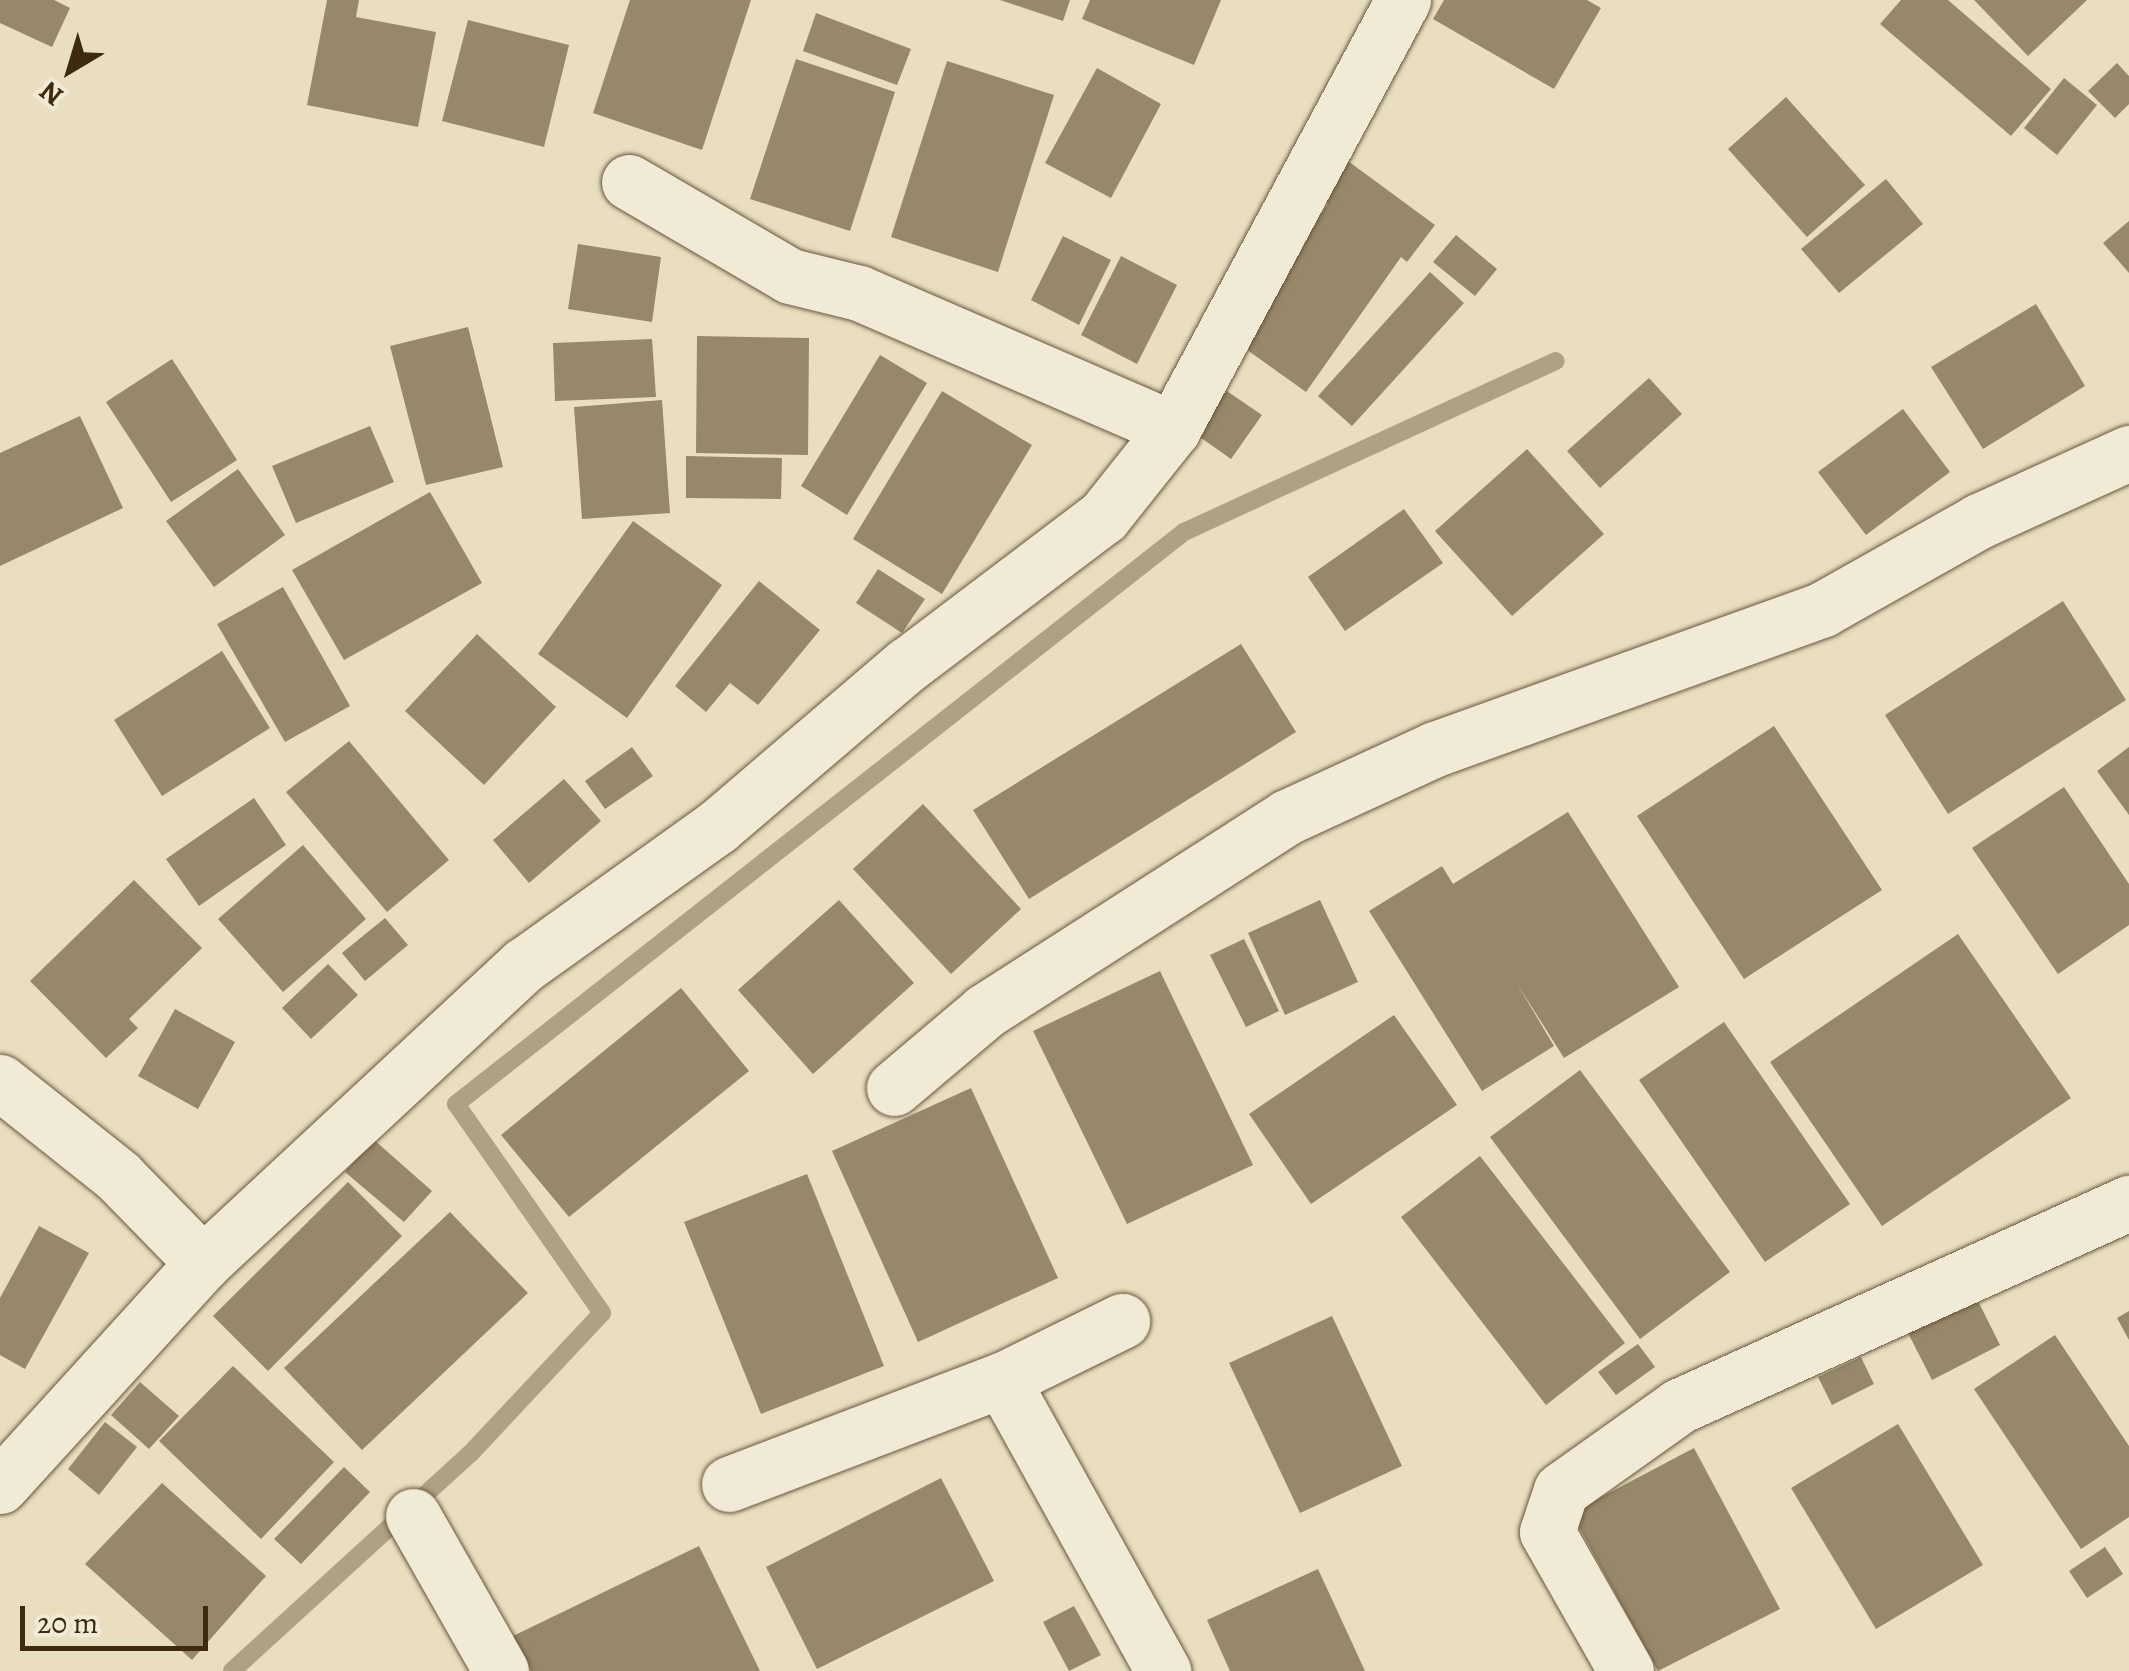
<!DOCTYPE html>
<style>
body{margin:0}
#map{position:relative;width:2129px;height:1671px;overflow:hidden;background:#e9dec0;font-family:Alegreya,serif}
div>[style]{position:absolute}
.stream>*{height:18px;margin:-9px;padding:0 9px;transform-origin:9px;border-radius:9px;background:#afa184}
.building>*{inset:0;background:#97886b}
.roads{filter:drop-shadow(0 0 2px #69573b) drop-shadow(0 0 2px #69573b)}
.minor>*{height:55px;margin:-27.5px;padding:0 27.5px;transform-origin:27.5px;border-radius:27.5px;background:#f1ead6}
span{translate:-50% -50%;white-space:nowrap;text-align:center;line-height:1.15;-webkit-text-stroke:9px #f1ead6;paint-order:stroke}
.north{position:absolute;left:20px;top:20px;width:100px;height:100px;-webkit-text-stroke:8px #f1ead6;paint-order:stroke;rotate:218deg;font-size:28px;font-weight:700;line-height:40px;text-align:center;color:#3e2a0f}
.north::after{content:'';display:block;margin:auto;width:35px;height:45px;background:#3e2a0f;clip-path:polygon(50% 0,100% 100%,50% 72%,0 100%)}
.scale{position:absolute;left:20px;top:1606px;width:188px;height:45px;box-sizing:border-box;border:5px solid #3e2a0f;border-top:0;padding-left:12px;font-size:30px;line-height:35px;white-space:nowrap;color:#3e2a0f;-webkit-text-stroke:8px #f1ead6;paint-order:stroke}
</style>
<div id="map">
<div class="stream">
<i style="left:232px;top:1671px;width:322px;rotate:-42.4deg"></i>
<i style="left:470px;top:1454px;width:193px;rotate:-46.9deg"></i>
<i style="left:602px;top:1313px;width:255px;rotate:-124.9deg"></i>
<i style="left:456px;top:1104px;width:926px;rotate:-38.16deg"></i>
<i style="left:1184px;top:532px;width:409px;rotate:-24.7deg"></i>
</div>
<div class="building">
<i style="clip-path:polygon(0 0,54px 0,70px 8px,52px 47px,0 23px)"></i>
<i style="clip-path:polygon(327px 0,359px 0,356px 17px,436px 32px,418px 127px,307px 105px)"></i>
<i style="clip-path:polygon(630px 0,751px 0,702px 150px,593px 113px)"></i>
<i style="clip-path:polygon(1000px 0,1070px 0,1063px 21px)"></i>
<i style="clip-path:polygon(1090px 0,1221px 0,1194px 65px,1082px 19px)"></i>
<i style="clip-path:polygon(1444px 0,1587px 0,1601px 8px,1554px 89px,1433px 19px)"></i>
<i style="clip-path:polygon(1901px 0,1948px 0,2051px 89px,2011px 136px,1880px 24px)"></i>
<i style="clip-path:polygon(1974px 0,2087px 0,2028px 56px)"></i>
<i style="clip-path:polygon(816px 13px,911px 49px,897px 85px,803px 51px)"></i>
<i style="clip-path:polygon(468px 20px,569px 45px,544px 147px,442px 121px)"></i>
<i style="clip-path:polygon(796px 59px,895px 92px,850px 231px,750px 199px)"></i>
<i style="clip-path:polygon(947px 61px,1054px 95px,998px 272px,891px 237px)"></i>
<i style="clip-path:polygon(2117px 63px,2129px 76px,2129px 104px,2115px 118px,2088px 91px)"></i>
<i style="clip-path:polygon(1097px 68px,1161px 104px,1111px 198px,1045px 163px)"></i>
<i style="clip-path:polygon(2064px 78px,2097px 105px,2057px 155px,2024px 128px)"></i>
<i style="clip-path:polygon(1786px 97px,1865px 185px,1807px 237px,1728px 149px)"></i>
<i style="clip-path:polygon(1348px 161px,1435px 225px,1407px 262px,1401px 257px,1306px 392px,1232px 339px,1328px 204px,1321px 199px)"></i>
<i style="clip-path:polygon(1886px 179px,1923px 224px,1839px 293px,1801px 249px)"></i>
<i style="clip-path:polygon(2129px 221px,2129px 273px,2103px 243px)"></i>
<i style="clip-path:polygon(1456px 235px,1497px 269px,1475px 296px,1433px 262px)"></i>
<i style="clip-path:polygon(1063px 236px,1111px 260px,1079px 325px,1031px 300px)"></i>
<i style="clip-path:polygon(578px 244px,661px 257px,652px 322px,568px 309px)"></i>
<i style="clip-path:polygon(1121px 256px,1177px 285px,1137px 364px,1081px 335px)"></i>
<i style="clip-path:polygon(1430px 272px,1464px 303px,1352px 426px,1318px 396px)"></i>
<i style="clip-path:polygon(2036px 304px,2085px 386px,1983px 449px,1931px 367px)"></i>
<i style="clip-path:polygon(468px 327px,503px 467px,426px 485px,390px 346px)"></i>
<i style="clip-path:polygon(697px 336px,809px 338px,808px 455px,696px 453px)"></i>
<i style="clip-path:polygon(652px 339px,656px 397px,555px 401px,553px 343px)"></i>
<i style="clip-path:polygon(880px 355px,927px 383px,847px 515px,801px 486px)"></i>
<i style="clip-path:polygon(172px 359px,237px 460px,171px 502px,106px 402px)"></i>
<i style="clip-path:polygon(1649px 378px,1682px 414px,1600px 488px,1567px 451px)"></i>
<i style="clip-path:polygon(1218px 385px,1262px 415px,1231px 459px,1187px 428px)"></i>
<i style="clip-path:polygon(942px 391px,1032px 445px,942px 594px,853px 539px)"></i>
<i style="clip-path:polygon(662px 400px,670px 513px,582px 519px,574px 407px)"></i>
<i style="clip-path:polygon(1903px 409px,1950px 472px,1866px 535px,1818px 472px)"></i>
<i style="clip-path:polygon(80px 416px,123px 508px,0 566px,0 453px)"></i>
<i style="clip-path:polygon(370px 426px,394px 482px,296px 523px,272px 466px)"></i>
<i style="clip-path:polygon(1527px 449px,1604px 534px,1512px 616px,1435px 531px)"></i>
<i style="clip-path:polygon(686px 456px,782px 458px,781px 499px,686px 498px)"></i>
<i style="clip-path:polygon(238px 469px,285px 535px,214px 587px,166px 521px)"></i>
<i style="clip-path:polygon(430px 492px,482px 583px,344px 660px,292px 570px)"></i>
<i style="clip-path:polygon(1404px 509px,1443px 563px,1345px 631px,1308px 577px)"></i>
<i style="clip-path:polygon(633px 521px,722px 585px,627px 718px,538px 654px)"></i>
<i style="clip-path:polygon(878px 569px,925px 599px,902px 633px,856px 603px)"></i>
<i style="clip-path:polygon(759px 581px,820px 630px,758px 705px,730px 683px,706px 712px,675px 686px)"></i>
<i style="clip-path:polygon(283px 587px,350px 706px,285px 742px,217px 624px)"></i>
<i style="clip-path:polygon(2063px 601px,2126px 700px,1948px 814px,1885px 715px)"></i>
<i style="clip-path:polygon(477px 634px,556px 707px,484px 785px,405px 711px)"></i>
<i style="clip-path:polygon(1241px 644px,1296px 732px,1029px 899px,973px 810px)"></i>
<i style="clip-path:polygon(222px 651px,270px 728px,162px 796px,114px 720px)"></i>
<i style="clip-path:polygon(1774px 726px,1882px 890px,1744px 979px,1637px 816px)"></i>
<i style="clip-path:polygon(349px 741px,449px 860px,387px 912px,286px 792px)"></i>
<i style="clip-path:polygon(632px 747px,653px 776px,605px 809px,585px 781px)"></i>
<i style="clip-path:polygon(2129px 747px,2129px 815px,2097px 771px)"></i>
<i style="clip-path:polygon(564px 779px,601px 821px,529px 883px,493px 840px)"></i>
<i style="clip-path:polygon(2064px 787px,2129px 884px,2129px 925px,2058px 974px,1972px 848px)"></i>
<i style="clip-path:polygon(254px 798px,286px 845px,199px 906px,166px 859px)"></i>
<i style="clip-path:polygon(923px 804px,1021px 909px,951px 974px,853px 869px)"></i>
<i style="clip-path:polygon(1568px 812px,1679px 987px,1564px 1058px,1516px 982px,1554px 1046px,1482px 1091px,1369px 911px,1442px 866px,1453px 884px)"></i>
<i style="clip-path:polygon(303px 845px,366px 919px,283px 992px,218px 919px)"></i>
<i style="clip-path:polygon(134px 880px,202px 948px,129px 1019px,138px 1028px,106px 1058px,30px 981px)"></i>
<i style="clip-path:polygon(839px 900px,914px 983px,813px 1074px,738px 990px)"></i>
<i style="clip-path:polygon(1320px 900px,1358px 982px,1285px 1015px,1248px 933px)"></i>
<i style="clip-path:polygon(385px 918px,408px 945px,365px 981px,342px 953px)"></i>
<i style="clip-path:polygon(1958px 934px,2071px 1098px,1882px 1226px,1770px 1062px)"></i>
<i style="clip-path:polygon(1244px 939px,1279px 1011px,1246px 1027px,1210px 955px)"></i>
<i style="clip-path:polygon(328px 964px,358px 995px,311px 1039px,282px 1008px)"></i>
<i style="clip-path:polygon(1160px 971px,1253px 1165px,1127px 1224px,1033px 1031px)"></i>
<i style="clip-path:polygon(681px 988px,749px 1071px,569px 1217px,501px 1135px)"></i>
<i style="clip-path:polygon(175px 1009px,235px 1042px,198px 1109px,138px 1076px)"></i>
<i style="clip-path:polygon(1394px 1015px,1457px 1105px,1311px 1204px,1249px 1114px)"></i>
<i style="clip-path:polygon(1724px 1022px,1850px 1204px,1765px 1262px,1639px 1080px)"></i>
<i style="clip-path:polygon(1580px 1070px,1730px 1272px,1640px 1339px,1490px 1137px)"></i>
<i style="clip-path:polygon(971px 1088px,1058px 1278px,918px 1342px,832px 1151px)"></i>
<i style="clip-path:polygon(373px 1139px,432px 1191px,404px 1222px,345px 1172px)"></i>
<i style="clip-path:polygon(1480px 1156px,1625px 1343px,1546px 1405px,1401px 1217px)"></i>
<i style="clip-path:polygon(807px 1174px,884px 1366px,761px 1414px,684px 1222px)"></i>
<i style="clip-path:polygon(348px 1182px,402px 1236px,268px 1371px,213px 1316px)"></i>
<i style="clip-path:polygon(450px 1212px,528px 1293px,362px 1450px,284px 1368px)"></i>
<i style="clip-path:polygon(39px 1226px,89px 1253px,25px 1369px,0 1355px,0 1298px)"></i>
<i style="clip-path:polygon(1977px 1299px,2000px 1345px,1932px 1380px,1908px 1333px)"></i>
<i style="clip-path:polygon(2129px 1311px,2129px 1340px,2117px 1318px)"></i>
<i style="clip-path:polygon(1332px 1316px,1402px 1466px,1300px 1513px,1229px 1363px)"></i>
<i style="clip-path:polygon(2055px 1335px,2129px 1446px,2129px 1517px,2081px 1549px,1974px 1389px)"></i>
<i style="clip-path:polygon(1638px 1344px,1655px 1367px,1616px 1395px,1598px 1372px)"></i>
<i style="clip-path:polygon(1861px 1357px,1874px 1384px,1832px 1405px,1818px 1377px)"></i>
<i style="clip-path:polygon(233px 1366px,334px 1462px,261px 1539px,159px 1441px)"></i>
<i style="clip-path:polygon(140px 1382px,179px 1416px,149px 1449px,111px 1415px)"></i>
<i style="clip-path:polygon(105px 1422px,137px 1447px,99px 1495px,68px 1469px)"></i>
<i style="clip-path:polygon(1898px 1424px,1983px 1565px,1876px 1629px,1791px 1488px)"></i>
<i style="clip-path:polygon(1694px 1448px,1780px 1609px,1658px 1671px,1571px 1513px)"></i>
<i style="clip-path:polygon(344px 1467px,370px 1492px,301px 1564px,274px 1539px)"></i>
<i style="clip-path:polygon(941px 1478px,994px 1581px,817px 1669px,766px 1567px)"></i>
<i style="clip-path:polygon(162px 1483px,266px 1576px,192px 1660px,85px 1564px)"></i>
<i style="clip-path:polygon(699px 1546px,760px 1671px,531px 1671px,513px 1636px)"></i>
<i style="clip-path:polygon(2105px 1547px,2123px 1574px,2087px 1598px,2069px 1571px)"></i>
<i style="clip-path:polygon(1318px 1569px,1365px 1671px,1230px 1671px,1207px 1620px)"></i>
<i style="clip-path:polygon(1074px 1606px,1101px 1655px,1069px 1671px,1043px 1622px)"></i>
</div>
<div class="roads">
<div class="minor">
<i style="left:629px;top:182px;width:186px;rotate:30.3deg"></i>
<i style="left:790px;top:276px;width:71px;rotate:13.8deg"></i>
<i style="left:859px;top:293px;width:342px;rotate:23.4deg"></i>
<i style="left:0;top:1082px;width:151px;rotate:38.5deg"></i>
<i style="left:118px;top:1176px;width:122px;rotate:45.7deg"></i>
<i style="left:894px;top:1088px;width:119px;rotate:-40.2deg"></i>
<i style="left:985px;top:1011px;width:359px;rotate:-32.7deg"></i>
<i style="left:1287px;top:817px;width:163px;rotate:-24.7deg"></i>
<i style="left:1435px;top:749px;width:412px;rotate:-19.8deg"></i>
<i style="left:1823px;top:609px;width:179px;rotate:-29.4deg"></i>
<i style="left:1979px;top:521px;width:165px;rotate:-24.4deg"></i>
<i style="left:1002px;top:1380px;width:333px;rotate:61deg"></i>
<i style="left:729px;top:1484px;width:292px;rotate:-20.9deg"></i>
<i style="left:1002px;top:1380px;width:134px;rotate:-26.2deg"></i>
<i style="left:0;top:1486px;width:302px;rotate:-47.7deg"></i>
<i style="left:203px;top:1263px;width:438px;rotate:-42.9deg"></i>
<i style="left:524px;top:965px;width:237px;rotate:-35.6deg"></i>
<i style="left:717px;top:827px;width:250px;rotate:-40.5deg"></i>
<i style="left:907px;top:665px;width:246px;rotate:-37.1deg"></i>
<i style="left:1103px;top:517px;width:112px;rotate:-51.5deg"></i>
<i style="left:1173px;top:429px;width:487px;rotate:-61.8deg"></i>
<i style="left:413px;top:1516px;width:178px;rotate:60.4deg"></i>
<i style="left:1626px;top:1671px;width:160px;rotate:-119.6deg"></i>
<i style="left:1547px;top:1532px;width:44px;rotate:-71.6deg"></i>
<i style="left:1561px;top:1490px;width:145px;rotate:-35.4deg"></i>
<i style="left:1679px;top:1406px;width:494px;rotate:-24.3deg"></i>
</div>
</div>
<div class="north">N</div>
<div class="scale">20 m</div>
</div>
